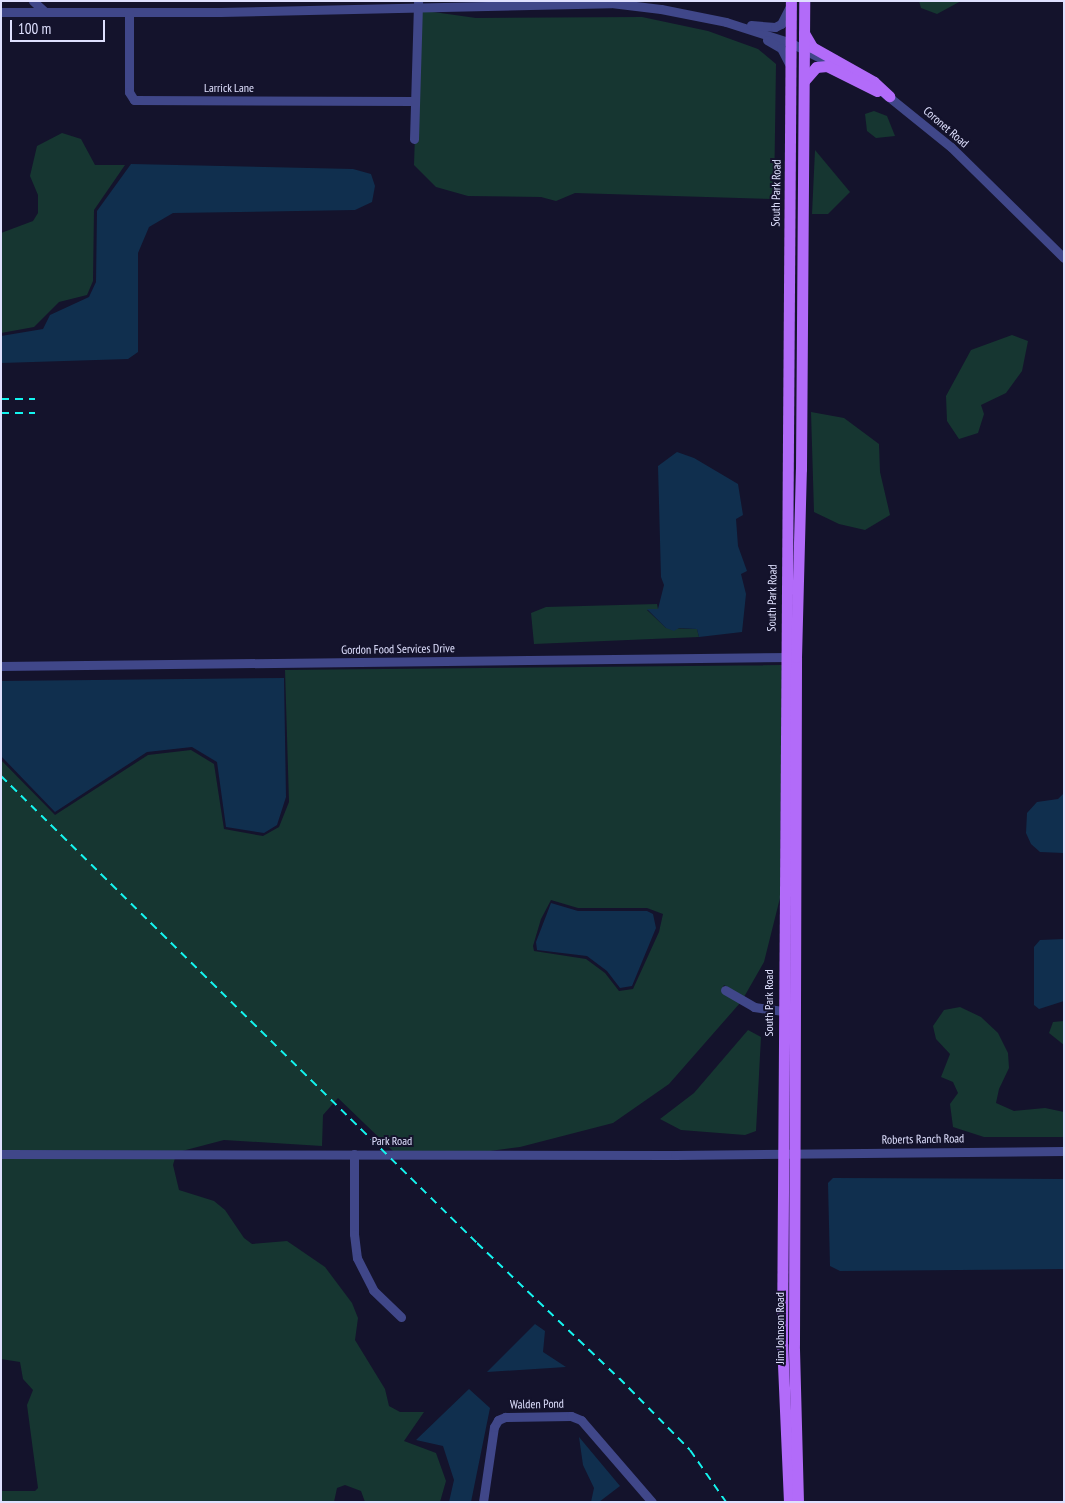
<!DOCTYPE html>
<style>
body{margin:0}
#map{position:relative;width:1065px;height:1503px;overflow:hidden;background:#14132c;font-family:"PT Sans Narrow",sans-serif}
div>[style]{position:absolute}
.green>*{inset:0;background:#163631}
.water>*{inset:0;background:#102f4e}
.minor>*{height:9px;margin:-4.5px;padding:0 4.5px;transform-origin:4.5px;border-radius:4.5px;background:#404789}
.major>*{height:11px;margin:-5.5px;padding:0 5.5px;transform-origin:5.5px;border-radius:5.5px;background:#b26bf9}
.rail>*{height:2px;margin-top:-1px;transform-origin:0;background:repeating-linear-gradient(90deg,#14f5ef 0 8px,transparent 0 14px)}
span{translate:-50% -50%;white-space:nowrap;text-align:center;line-height:1.15;-webkit-text-stroke:4px #14132c;paint-order:stroke}
.street-label{font-size:12px;color:#dfe0fe}
.frame{position:absolute;inset:0;border:2px solid #dfe0fe;pointer-events:none}
.scale{position:absolute;left:10px;top:20px;width:95px;height:22px;box-sizing:border-box;border:2px solid #dfe0fe;border-top:0;padding-left:6px;font-size:15px;line-height:18px;white-space:nowrap;color:#dfe0fe;-webkit-text-stroke:4px #14132c;paint-order:stroke}
</style>
<div id="map">
<div class="green">
<i style="clip-path:polygon(919px 1px,961px 1px,937px 14px,921px 8px)"></i>
<i style="clip-path:polygon(419px 10px,476px 18px,642px 17px,708px 31px,758px 49px,776px 64px,774px 199px,575px 193px,556px 201px,541px 197px,468px 196px,436px 187px,414px 165px)"></i>
<i style="clip-path:polygon(874px 111px,887px 116px,895px 136px,876px 138px,867px 131px,865px 114px)"></i>
<i style="clip-path:polygon(62px 133px,81px 139px,95px 165px,125px 165px,94px 210px,93px 281px,87px 295px,59px 302px,34px 327px,1px 333px,1px 233px,33px 221px,38px 213px,38px 195px,30px 176px,37px 146px)"></i>
<i style="clip-path:polygon(815px 150px,850px 192px,828px 214px,812px 214px)"></i>
<i style="clip-path:polygon(1012px 335px,1028px 341px,1022px 371px,1006px 393px,981px 405px,984px 414px,978px 433px,959px 439px,947px 421px,946px 396px,971px 350px)"></i>
<i style="clip-path:polygon(811px 412px,844px 418px,879px 444px,880px 472px,890px 515px,865px 530px,839px 524px,814px 512px)"></i>
<i style="clip-path:polygon(657px 604px,658px 609px,647px 610px,666px 628px,697px 629px,699px 637px,534px 644px,531px 613px,546px 607px)"></i>
<i style="clip-path:polygon(evenodd,782px 665px,780px 898px,764px 962px,744px 997px,724px 985px,721px 991px,740px 1003px,669px 1084px,613px 1123px,520px 1147px,490px 1151px,393px 1151px,338px 1098px,323px 1115px,322px 1146px,224px 1140px,182px 1151px,1px 1151px,1px 760px,55px 815px,148px 755px,191px 750px,214px 764px,224px 829px,263px 836px,279px 827px,289px 802px,285px 670px,782px 665px,551px 900px,578px 908px,647px 908px,663px 914px,659px 932px,633px 989px,619px 991px,605px 973px,586px 959px,534px 951px,533px 946px,541px 919px,551px 900px)"></i>
<i style="clip-path:polygon(960px 1007px,981px 1017px,998px 1033px,1008px 1053px,1009px 1068px,999px 1089px,996px 1103px,1014px 1111px,1045px 1108px,1064px 1112px,1064px 1137px,984px 1137px,953px 1127px,950px 1104px,958px 1093px,953px 1082px,941px 1077px,950px 1054px,936px 1039px,933px 1026px,944px 1010px)"></i>
<i style="clip-path:polygon(1064px 1021px,1064px 1045px,1049px 1033px,1053px 1022px)"></i>
<i style="clip-path:polygon(748px 1030px,761px 1037px,756px 1131px,745px 1135px,681px 1130px,660px 1119px,694px 1093px)"></i>
<i style="clip-path:polygon(1px 1158px,175px 1158px,173px 1165px,179px 1190px,214px 1201px,225px 1210px,244px 1238px,252px 1244px,287px 1241px,325px 1267px,352px 1303px,358px 1318px,355px 1340px,385px 1389px,389px 1406px,400px 1412px,424px 1412px,404px 1441px,436px 1453px,446px 1481px,440px 1502px,365px 1502px,361px 1491px,345px 1485px,337px 1488px,334px 1502px,1px 1502px,1px 1491px,35px 1491px,38px 1488px,27px 1405px,33px 1390px,23px 1379px,20px 1362px,1px 1359px)"></i>
</div>
<div class="water">
<i style="clip-path:polygon(131px 164px,353px 169px,371px 174px,375px 186px,372px 202px,355px 210px,173px 213px,149px 227px,138px 253px,138px 352px,128px 359px,1px 363px,1px 336px,43px 329px,50px 315px,89px 297px,96px 282px,97px 211px)"></i>
<i style="clip-path:polygon(677px 452px,694px 458px,738px 484px,743px 515px,736px 519px,738px 546px,747px 571px,741px 574px,746px 594px,742px 632px,699px 637px,697px 629px,679px 628px,674px 631px,666px 628px,647px 609px,658px 609px,664px 585px,661px 577px,658px 466px)"></i>
<i style="clip-path:polygon(284px 678px,286px 797px,277px 825px,264px 833px,226px 827px,217px 762px,192px 747px,147px 752px,55px 812px,1px 756px,1px 681px)"></i>
<i style="clip-path:polygon(1064px 793px,1064px 853px,1040px 852px,1031px 844px,1026px 833px,1027px 813px,1037px 802px,1058px 799px)"></i>
<i style="clip-path:polygon(551px 903px,578px 911px,647px 911px,653px 914px,656px 928px,632px 986px,620px 988px,607px 971px,587px 956px,537px 950px,536px 942px)"></i>
<i style="clip-path:polygon(1064px 939px,1064px 1001px,1039px 1009px,1034px 1005px,1034px 947px,1040px 940px)"></i>
<i style="clip-path:polygon(833px 1178px,1064px 1179px,1064px 1269px,840px 1271px,830px 1266px,828px 1183px)"></i>
<i style="clip-path:polygon(535px 1324px,545px 1331px,543px 1352px,566px 1367px,487px 1372px)"></i>
<i style="clip-path:polygon(469px 1389px,490px 1408px,471px 1502px,449px 1502px,454px 1480px,443px 1446px,416px 1440px)"></i>
<i style="clip-path:polygon(579px 1437px,620px 1486px,599px 1502px,591px 1502px,594px 1488px,583px 1465px)"></i>
</div>
<div class="minor">
<i style="left:33px;top:1px;width:15px;rotate:42deg"></i>
<i style="left:1px;top:12px;width:219px"></i>
<i style="left:220px;top:12px;width:391px;rotate:-1.3deg"></i>
<i style="left:611px;top:3px;width:50px;rotate:6.8deg"></i>
<i style="left:661px;top:9px;width:66px;rotate:11.3deg"></i>
<i style="left:726px;top:22px;width:68px;rotate:17.9deg"></i>
<i style="left:791px;top:43px;width:35px;rotate:27deg"></i>
<i style="left:129px;top:12px;width:80px;rotate:90deg"></i>
<i style="left:129px;top:92px;width:9px;rotate:58deg"></i>
<i style="left:134px;top:100px;width:280px;rotate:0.2deg"></i>
<i style="left:751px;top:25px;width:24px;rotate:5deg"></i>
<i style="left:775px;top:27px;width:7px;rotate:-27deg"></i>
<i style="left:781px;top:24px;width:18px;rotate:-63deg"></i>
<i style="left:767px;top:40px;width:16px;rotate:30deg"></i>
<i style="left:781px;top:48px;width:18px;rotate:63deg"></i>
<i style="left:884px;top:93px;width:86px;rotate:38.9deg"></i>
<i style="left:951px;top:147px;width:158px;rotate:44.5deg"></i>
<i style="left:414px;top:139px;width:138px;rotate:-88.3deg"></i>
<i style="left:1px;top:666px;width:792px;rotate:-0.65deg"></i>
<i style="left:725px;top:990px;width:34px;rotate:30deg"></i>
<i style="left:754px;top:1007px;width:36px;rotate:8deg"></i>
<i style="left:1px;top:1154px;width:674px;rotate:0.09deg"></i>
<i style="left:675px;top:1155px;width:389px;rotate:-0.6deg"></i>
<i style="left:354px;top:1154px;width:80px;rotate:90deg"></i>
<i style="left:354px;top:1234px;width:24px;rotate:83deg"></i>
<i style="left:357px;top:1258px;width:36px;rotate:63deg"></i>
<i style="left:373px;top:1290px;width:39px;rotate:44deg"></i>
<i style="left:483px;top:1502px;width:76px;rotate:-81.7deg"></i>
<i style="left:494px;top:1427px;width:8px;rotate:-60deg"></i>
<i style="left:498px;top:1420px;width:8px;rotate:-23deg"></i>
<i style="left:505px;top:1417px;width:66px;rotate:-0.9deg"></i>
<i style="left:571px;top:1416px;width:11px;rotate:22deg"></i>
<i style="left:581px;top:1420px;width:108px;rotate:49.1deg"></i>
</div>
<div class="major">
<i style="left:804px;top:33px;width:16px;rotate:60deg"></i>
<i style="left:812px;top:47px;width:71px;rotate:29.4deg"></i>
<i style="left:874px;top:82px;width:21px;rotate:43deg"></i>
<i style="left:804px;top:81px;width:18px;rotate:-49deg"></i>
<i style="left:816px;top:67px;width:11px;rotate:-5deg"></i>
<i style="left:827px;top:66px;width:56px;rotate:26.6deg"></i>
<i style="left:789px;top:1502px;width:158px;rotate:-92.5deg"></i>
<i style="left:782px;top:1344px;width:1343px;rotate:-89.62deg"></i>
<i style="left:798px;top:1502px;width:158px;rotate:-91.5deg"></i>
<i style="left:794px;top:1344px;width:687px;rotate:-89.83deg"></i>
<i style="left:796px;top:657px;width:188px;rotate:-88.5deg"></i>
<i style="left:801px;top:469px;width:468px;rotate:-89.6deg"></i>
</div>
<div class="rail">
<i style="left:1px;top:399px;width:34px"></i>
<i style="left:1px;top:413px;width:34px"></i>
<i style="left:1px;top:776px;width:667px;rotate:44.45deg"></i>
<i style="left:477px;top:1243px;width:196px;rotate:43.6deg"></i>
<i style="left:619px;top:1378px;width:101px;rotate:45.4deg"></i>
<i style="left:690px;top:1450px;width:63px;rotate:55.3deg"></i>
</div>
<div class="street-label">
<span style="left:229px;top:88px">Larrick Lane</span>
<span style="left:946px;top:127px;rotate:41deg">Coronet Road</span>
<span style="left:776px;top:193px;rotate:-89deg">South Park Road</span>
<span style="left:772px;top:598px;rotate:-89deg">South Park Road</span>
<span style="left:398px;top:649px;rotate:-1deg">Gordon Food Services Drive</span>
<span style="left:769px;top:1003px;rotate:-90deg">South Park Road</span>
<span style="left:923px;top:1139px;rotate:-1deg">Roberts Ranch Road</span>
<span style="left:392px;top:1141px">Park Road</span>
<span style="left:780px;top:1328px;rotate:-90deg">Jim Johnson Road</span>
<span style="left:537px;top:1404px;rotate:-1deg">Walden Pond</span>
</div>
<div class="frame"></div>
<div class="scale">100 m</div>
</div>
